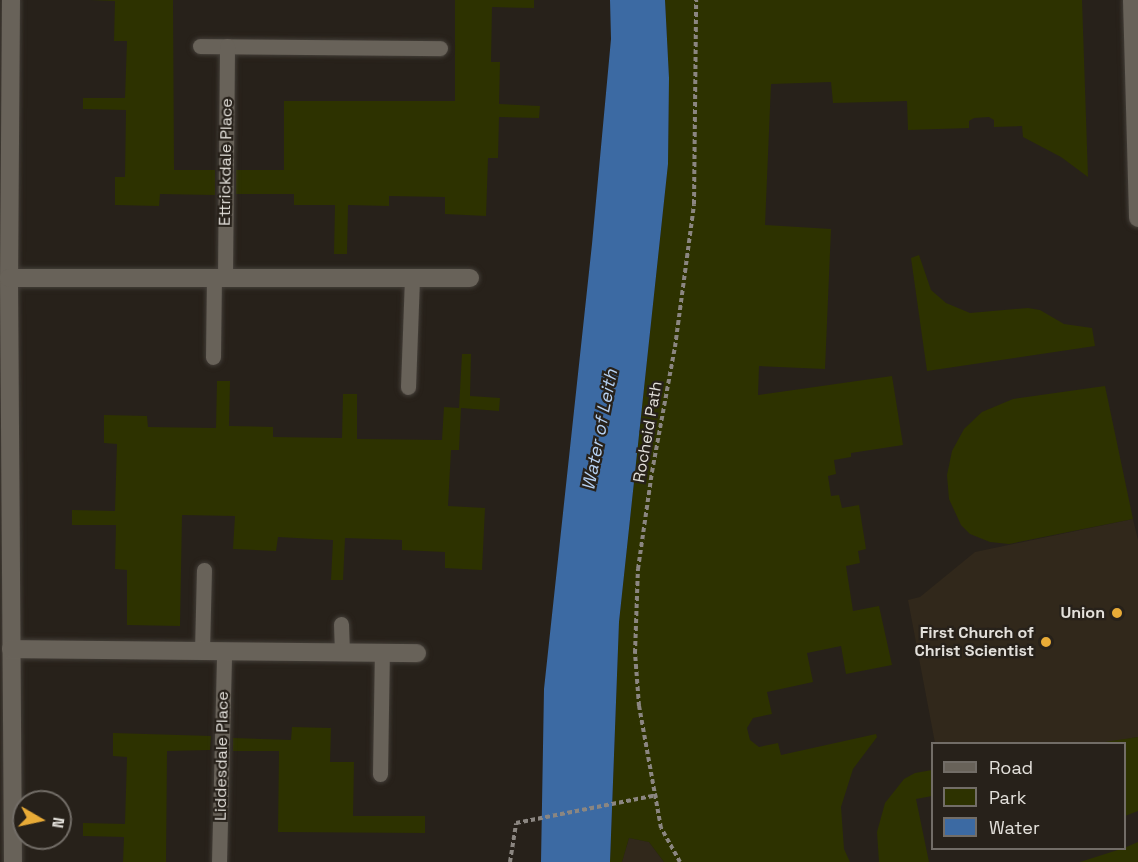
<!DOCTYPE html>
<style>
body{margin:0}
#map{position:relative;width:1138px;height:862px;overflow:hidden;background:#27211a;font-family:"Space Grotesk",sans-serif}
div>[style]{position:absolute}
.built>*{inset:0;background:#31281b}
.green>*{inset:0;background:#2d3200}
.water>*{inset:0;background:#3c6aa3}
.path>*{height:4px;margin-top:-2px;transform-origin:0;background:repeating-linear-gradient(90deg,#8b8681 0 4.5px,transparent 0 7.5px)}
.roads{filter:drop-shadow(0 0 2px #433e38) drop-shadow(0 0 2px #433e38)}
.lane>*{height:15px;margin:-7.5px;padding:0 7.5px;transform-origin:7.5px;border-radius:7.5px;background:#686259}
.street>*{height:18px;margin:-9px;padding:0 9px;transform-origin:9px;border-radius:9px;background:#686259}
.dots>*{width:16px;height:16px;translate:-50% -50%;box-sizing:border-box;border:3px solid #27211a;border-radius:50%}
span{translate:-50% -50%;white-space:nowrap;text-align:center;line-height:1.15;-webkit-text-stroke:4.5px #27211a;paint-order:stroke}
.street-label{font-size:16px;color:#e3e0db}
.poi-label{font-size:16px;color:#e3e0db;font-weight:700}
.right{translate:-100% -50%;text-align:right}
.water-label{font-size:18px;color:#b6d0f1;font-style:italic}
.legend{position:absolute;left:931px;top:742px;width:195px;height:108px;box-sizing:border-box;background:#27211a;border:2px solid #726d67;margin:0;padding:8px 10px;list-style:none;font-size:18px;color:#e3e0db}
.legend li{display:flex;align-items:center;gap:12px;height:30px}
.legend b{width:30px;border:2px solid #726d67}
.north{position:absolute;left:12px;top:790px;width:60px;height:60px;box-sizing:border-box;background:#27211a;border:2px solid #726d67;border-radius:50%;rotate:99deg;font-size:16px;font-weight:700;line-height:24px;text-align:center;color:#e3e0db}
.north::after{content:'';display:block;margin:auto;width:21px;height:27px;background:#e8ab37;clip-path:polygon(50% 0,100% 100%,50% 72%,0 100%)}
</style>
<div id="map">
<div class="built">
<i style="clip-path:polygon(1133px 519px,1138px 540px,1138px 737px,1098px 744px,935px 743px,908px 600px,920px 597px,975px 552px)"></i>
<i style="clip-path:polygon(629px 838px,649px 842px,664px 862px,622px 862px)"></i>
</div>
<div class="green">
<i style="clip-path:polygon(90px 0,173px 0,174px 170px,215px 170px,215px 195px,160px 194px,159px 206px,115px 205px,115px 177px,125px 177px,126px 110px,83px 109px,83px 98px,125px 98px,127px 41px,114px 41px,115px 1px)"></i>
<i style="clip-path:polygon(455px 0,534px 0,534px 8px,492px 7px,491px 62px,500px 62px,499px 104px,540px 106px,539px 118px,499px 117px,498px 158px,488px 158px,486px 216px,445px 214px,445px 197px,389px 196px,389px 206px,348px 205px,347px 254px,334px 254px,335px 205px,294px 205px,294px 194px,236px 194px,236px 170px,284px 170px,284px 101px,455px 101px)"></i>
<i style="clip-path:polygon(665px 0,1082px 0,1088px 177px,1061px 157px,1023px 137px,1022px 126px,994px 127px,994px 120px,989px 117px,974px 118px,969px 121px,969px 128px,908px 130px,907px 101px,833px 103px,831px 82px,771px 84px,765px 225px,831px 229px,825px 369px,759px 366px,758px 395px,892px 376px,903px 445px,851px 453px,851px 457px,834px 460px,836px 474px,828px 476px,831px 496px,839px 495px,842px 508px,859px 505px,866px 549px,858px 551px,860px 563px,846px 566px,853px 611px,879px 606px,892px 665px,846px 674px,841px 646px,807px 653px,813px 682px,767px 692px,772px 714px,753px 718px,747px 728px,750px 740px,759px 747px,778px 743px,781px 755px,876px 734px,877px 737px,853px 769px,841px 807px,844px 849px,850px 862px,664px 862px,649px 842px,629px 838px,622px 862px,610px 862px,619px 622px,668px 164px,669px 78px)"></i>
<i style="clip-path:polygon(919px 255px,931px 290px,946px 303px,970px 313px,1028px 308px,1040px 310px,1064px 324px,1092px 328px,1095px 346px,927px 371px,911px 258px)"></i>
<i style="clip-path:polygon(462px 354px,471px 354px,470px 396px,500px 398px,499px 411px,461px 408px,459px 450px,451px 450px,448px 506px,485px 508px,482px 570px,445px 568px,445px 552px,402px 550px,402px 540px,345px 538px,343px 580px,331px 580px,333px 540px,278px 537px,276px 551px,233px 549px,235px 516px,182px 515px,180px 626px,127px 625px,127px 570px,115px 569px,116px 525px,72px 525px,72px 510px,115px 511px,117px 444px,104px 443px,104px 415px,147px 416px,148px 427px,216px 428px,217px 381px,230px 381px,229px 426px,273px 427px,273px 437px,342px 438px,343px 394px,357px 394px,357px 439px,442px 440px,444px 407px,459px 408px)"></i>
<i style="clip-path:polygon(1105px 386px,1133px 519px,1009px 544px,990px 542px,970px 534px,961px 525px,949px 499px,947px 475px,952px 451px,964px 429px,982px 412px,1013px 399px)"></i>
<i style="clip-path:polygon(292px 727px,331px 728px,330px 762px,354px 762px,353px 816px,425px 816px,425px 833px,278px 832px,279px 751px,233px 751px,233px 738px,291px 740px)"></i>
<i style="clip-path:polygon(113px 733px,211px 736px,210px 750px,167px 751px,166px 862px,123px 862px,124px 837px,83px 836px,83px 823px,125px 824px,127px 757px,113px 756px)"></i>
<i style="clip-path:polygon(1138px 737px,1138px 811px,1125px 816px,1124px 744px,1098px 743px)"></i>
<i style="clip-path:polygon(932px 770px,932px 796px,916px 799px,929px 862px,879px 862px,877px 832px,885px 803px,904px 779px,915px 773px)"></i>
<i style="clip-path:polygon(1138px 842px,1138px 862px,1080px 862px,1124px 848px)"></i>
</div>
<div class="water">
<i style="clip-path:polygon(610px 0,665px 0,669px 78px,668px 164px,619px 622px,610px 862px,541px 862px,544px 689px,592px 244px,611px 39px)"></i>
</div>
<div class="path">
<i style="left:510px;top:862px;width:39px;rotate:-81deg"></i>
<i style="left:516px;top:823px;width:144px;rotate:-11.2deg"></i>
<i style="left:680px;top:862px;width:39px;rotate:-119deg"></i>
<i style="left:661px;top:828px;width:124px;rotate:-100.2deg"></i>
<i style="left:639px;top:706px;width:53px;rotate:-94.3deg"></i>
<i style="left:635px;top:653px;width:84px;rotate:-88deg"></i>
<i style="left:638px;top:569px;width:98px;rotate:-81.8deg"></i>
<i style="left:652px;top:472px;width:127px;rotate:-79.6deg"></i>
<i style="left:675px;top:347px;width:144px;rotate:-82.4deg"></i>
<i style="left:694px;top:204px;width:204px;rotate:-89.4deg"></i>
</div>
<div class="roads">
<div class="lane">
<i style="left:200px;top:46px;width:240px;rotate:0.5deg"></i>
<i style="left:225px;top:278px;width:232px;rotate:-89.5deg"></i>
<i style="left:213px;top:357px;width:79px;rotate:-89.3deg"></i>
<i style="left:408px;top:387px;width:108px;rotate:-87.9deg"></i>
<i style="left:341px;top:624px;width:28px;rotate:88deg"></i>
<i style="left:202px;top:651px;width:81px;rotate:-88.6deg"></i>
<i style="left:380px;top:774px;width:122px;rotate:-89.1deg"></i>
<i style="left:219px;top:862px;width:211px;rotate:-88.6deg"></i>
</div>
<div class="street">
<i style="left:11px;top:0;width:278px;rotate:90.4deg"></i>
<i style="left:9px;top:278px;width:584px;rotate:89.61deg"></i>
<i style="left:1132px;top:0;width:218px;rotate:88.4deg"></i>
<i style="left:9px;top:278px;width:461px"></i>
<i style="left:11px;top:649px;width:406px;rotate:0.6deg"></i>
</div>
</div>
<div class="dots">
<i style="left:1117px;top:613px;background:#e8ab37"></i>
<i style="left:1046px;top:642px;background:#e8ab37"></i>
</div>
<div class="street-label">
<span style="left:226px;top:162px;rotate:-89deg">Ettrickdale Place</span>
<span style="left:648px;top:432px;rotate:-80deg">Rocheid Path</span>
<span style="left:222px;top:756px;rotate:-89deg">Liddesdale Place</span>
</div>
<div class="poi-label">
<span class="right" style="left:1105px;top:613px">Union</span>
<span class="right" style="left:1034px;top:642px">First Church of<br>Christ Scientist</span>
</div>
<div class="water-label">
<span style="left:600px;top:430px;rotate:-79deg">Water of Leith</span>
</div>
<ul class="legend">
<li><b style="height:8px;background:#686259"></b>Road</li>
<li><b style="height:16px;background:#2d3200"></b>Park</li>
<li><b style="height:16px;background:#3c6aa3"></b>Water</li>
</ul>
<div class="north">N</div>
</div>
